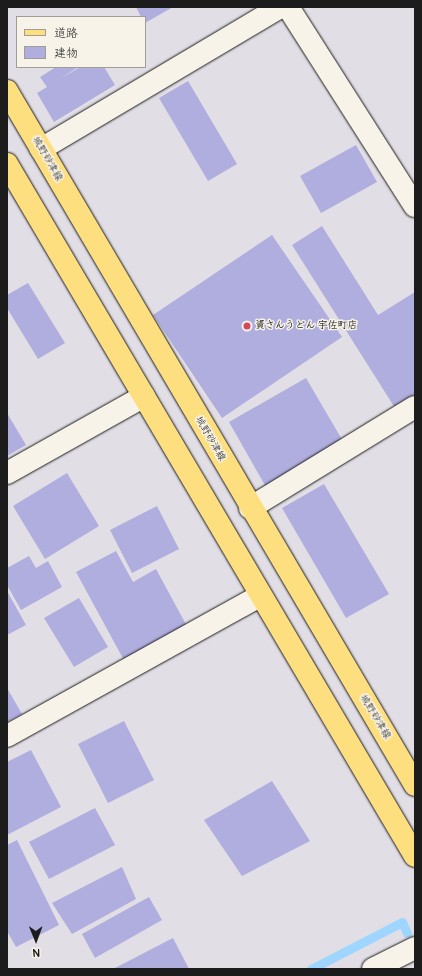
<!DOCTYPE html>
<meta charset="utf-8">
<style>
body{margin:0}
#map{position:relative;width:422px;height:976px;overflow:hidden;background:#e2dee5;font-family:Pangolin,"Klee One",sans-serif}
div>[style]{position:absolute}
.stream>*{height:9px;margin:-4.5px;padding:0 4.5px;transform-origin:4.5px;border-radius:4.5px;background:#9fd6ff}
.building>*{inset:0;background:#b0addf}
.roads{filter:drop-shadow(0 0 1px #1c1c1c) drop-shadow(0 0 1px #1c1c1c)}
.minor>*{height:22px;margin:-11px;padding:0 11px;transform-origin:11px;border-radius:11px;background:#f7f3e8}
.major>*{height:22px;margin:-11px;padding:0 11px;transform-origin:11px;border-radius:11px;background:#fedf80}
.dots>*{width:11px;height:11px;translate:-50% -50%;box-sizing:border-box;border:2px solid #f7f3e8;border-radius:50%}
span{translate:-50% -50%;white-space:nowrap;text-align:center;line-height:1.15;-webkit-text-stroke:3px #f7f3e8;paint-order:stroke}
.street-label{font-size:10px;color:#1c1c1c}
.poi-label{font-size:10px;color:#1c1c1c;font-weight:700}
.left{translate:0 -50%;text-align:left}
.frame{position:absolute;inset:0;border:8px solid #1c1c1c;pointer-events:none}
.legend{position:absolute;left:16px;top:16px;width:130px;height:52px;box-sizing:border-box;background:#f7f3e8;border:1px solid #9f9d96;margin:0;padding:5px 7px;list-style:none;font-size:12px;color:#1c1c1c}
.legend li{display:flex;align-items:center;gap:8px;height:20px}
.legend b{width:20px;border:1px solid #9f9d96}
.north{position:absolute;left:16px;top:920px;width:40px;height:40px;-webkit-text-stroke:3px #f7f3e8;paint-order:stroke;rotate:179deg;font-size:11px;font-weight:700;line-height:16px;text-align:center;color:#1c1c1c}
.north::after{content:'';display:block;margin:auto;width:14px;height:18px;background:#1c1c1c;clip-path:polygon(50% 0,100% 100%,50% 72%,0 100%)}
</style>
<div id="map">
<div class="stream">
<i style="left:311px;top:969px;width:102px;rotate:-27.3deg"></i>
<i style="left:402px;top:922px;width:12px;rotate:66deg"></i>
</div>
<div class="building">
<i style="clip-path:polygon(136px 7px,173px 7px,145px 23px,145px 17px,141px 17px)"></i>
<i style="clip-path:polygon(56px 67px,78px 67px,60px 79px,80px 67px,104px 67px,115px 85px,54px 122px,37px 93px,47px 87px,40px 77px)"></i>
<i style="clip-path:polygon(188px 81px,237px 164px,208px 181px,159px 98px)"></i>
<i style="clip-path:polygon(356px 145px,377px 182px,321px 213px,300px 176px)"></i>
<i style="clip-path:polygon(322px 226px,378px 315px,415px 292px,415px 396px,395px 408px,292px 245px)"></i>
<i style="clip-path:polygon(272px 235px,342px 337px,222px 418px,153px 315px)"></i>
<i style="clip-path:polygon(28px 283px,65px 343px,38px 359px,7px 308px,7px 295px)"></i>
<i style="clip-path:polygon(306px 378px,344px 443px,266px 487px,229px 422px)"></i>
<i style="clip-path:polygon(7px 413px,26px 445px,7px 456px)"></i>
<i style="clip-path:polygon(67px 473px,99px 526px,45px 559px,13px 506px)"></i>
<i style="clip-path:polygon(324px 484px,389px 594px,346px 618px,282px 508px)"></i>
<i style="clip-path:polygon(157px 506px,179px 549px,132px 573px,110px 530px)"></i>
<i style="clip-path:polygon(116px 551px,133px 582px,156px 569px,189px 630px,126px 664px,76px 572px)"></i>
<i style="clip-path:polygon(29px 556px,36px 568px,48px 561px,62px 587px,21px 610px,7px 585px,7px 568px)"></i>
<i style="clip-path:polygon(7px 591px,26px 625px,7px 635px)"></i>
<i style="clip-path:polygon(79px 598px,108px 647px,74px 667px,44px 618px)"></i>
<i style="clip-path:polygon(7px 688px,22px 714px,7px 722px)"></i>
<i style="clip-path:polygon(124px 721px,154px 780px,108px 803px,78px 744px)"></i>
<i style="clip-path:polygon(31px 750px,61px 807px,7px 835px,7px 762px)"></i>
<i style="clip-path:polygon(272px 781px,310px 841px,242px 876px,204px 820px)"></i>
<i style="clip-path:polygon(95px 808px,115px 845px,49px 879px,29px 842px)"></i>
<i style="clip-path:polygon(17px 840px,59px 925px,16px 947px,7px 931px,7px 845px)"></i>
<i style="clip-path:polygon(122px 867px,136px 899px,72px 934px,52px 903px)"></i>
<i style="clip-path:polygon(149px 897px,162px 920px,95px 958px,82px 934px)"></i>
<i style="clip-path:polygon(173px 938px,189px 969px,113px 969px)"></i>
</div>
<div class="roads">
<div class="minor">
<i style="left:288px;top:7px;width:236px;rotate:57.5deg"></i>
<i style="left:41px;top:149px;width:278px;rotate:-30.7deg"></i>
<i style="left:7px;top:473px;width:157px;rotate:-29.3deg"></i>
<i style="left:250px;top:508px;width:193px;rotate:-31.5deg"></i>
<i style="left:7px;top:736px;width:289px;rotate:-29deg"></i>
<i style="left:373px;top:969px;width:47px;rotate:-26.6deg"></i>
</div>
<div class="major">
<i style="left:7px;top:91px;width:805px;rotate:59.55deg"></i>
<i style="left:7px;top:164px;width:803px;rotate:59.48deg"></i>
</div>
</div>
<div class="dots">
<i style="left:247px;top:326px;background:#d1495b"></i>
</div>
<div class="street-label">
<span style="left:47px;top:159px;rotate:60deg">城野砂津線</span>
<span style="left:210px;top:439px;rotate:60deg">城野砂津線</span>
<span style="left:375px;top:717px;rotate:59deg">城野砂津線</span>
</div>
<div class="poi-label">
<span class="left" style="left:255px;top:326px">資さんうどん 宇佐町店</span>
</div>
<div class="frame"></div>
<ul class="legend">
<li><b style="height:5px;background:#fedf80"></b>道路</li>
<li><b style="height:11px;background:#b0addf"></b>建物</li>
</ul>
<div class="north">N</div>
</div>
